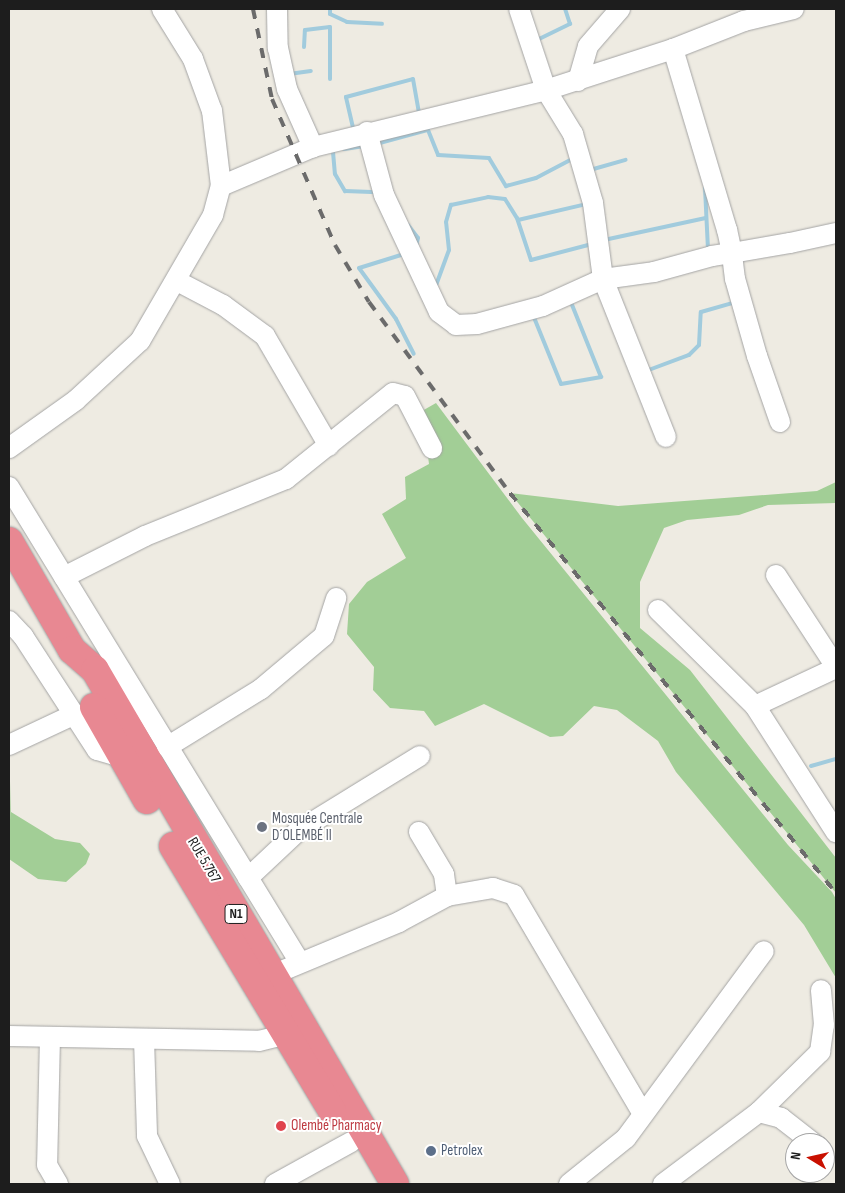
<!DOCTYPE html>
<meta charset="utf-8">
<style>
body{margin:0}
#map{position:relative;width:845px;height:1193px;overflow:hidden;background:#eeebe2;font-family:"Sofia Sans Condensed",sans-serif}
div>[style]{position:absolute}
.forest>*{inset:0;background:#a2ce96}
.stream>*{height:4px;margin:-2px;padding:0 2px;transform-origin:2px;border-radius:2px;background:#a1cbdd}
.roads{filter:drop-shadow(0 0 1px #a4a4a4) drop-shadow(0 0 1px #a4a4a4)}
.minor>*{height:20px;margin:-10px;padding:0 10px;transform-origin:10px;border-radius:10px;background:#fff}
.highway>*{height:28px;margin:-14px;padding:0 14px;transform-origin:14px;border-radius:14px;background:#e88892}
.rail>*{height:4px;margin-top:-2px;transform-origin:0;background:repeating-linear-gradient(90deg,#6b6b6b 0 10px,transparent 0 20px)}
.dots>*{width:14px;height:14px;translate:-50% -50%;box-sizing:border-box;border:2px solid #fff;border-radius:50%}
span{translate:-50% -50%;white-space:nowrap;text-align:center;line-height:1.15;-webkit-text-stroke:4px #fff;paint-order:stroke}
.shield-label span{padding:1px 4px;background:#fff;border:1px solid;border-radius:4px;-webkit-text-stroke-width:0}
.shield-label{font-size:14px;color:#1d1d1d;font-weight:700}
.worship-label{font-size:15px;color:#5b616d}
.left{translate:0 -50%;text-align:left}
.street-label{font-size:15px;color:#1d1d1d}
.health-label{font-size:15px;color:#be3a42}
.service-label{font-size:15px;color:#4e5e75}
.frame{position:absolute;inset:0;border:10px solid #1d1d1d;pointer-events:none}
.north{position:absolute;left:785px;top:1133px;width:50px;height:50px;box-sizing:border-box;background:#fff;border:1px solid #a5a5a5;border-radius:50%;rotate:279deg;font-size:14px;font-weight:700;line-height:20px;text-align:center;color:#1d1d1d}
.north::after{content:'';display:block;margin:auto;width:18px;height:22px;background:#c91000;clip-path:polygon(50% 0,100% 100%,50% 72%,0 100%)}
</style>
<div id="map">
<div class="forest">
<i style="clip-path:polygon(436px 403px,522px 518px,788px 845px,832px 892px,836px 899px,836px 978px,804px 925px,676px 772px,658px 741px,617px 710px,594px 706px,563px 736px,550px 737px,484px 704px,435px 726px,424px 711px,390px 708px,373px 690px,374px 667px,347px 634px,349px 604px,367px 582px,406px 558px,382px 514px,406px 499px,405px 477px,429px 464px,422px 411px)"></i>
<i style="clip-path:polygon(836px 482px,836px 503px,768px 505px,739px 515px,687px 520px,664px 528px,640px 582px,640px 628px,690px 670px,836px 858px,836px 893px,510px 493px,618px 506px,817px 491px)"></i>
<i style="clip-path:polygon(11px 781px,11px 812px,55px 839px,80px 843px,90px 854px,86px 864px,66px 882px,38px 879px,9px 859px)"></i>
</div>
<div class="stream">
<i style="left:330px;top:9px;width:5px;rotate:90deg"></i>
<i style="left:330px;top:14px;width:19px;rotate:25deg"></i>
<i style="left:347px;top:22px;width:35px;rotate:3deg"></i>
<i style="left:537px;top:40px;width:37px;rotate:-26deg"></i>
<i style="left:570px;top:24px;width:16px;rotate:-108deg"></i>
<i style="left:304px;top:47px;width:17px;rotate:-87deg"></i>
<i style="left:305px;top:30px;width:25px;rotate:-7deg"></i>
<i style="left:330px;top:27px;width:52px;rotate:90deg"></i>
<i style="left:289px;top:74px;width:22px;rotate:-8deg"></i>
<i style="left:354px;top:132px;width:36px;rotate:-103deg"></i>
<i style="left:346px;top:97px;width:69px;rotate:-15deg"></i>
<i style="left:413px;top:79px;width:36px;rotate:80deg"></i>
<i style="left:376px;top:144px;width:54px;rotate:-15.1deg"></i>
<i style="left:428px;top:130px;width:27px;rotate:68deg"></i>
<i style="left:438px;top:155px;width:51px;rotate:3.4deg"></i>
<i style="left:489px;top:158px;width:33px;rotate:59deg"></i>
<i style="left:506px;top:186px;width:31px;rotate:-15deg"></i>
<i style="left:536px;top:178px;width:43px;rotate:-27.8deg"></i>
<i style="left:344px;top:149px;width:21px;rotate:-8deg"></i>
<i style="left:333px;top:152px;width:22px;rotate:85deg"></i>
<i style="left:335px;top:174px;width:20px;rotate:60deg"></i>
<i style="left:345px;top:191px;width:33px;rotate:2deg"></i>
<i style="left:590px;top:170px;width:37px;rotate:-16deg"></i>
<i style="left:705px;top:188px;width:62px;rotate:87.2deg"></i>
<i style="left:518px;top:220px;width:71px;rotate:-13.1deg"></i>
<i style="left:408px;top:225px;width:16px;rotate:52deg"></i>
<i style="left:418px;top:238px;width:8px;rotate:104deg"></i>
<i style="left:604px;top:240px;width:104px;rotate:-12.2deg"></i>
<i style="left:404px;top:254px;width:47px;rotate:162.7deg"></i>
<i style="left:359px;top:268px;width:63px;rotate:54deg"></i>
<i style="left:396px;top:319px;width:39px;rotate:63deg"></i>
<i style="left:435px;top:288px;width:40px;rotate:-69.8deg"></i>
<i style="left:449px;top:250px;width:28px;rotate:-96deg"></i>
<i style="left:446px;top:222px;width:18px;rotate:-74deg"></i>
<i style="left:451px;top:205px;width:38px;rotate:-12deg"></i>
<i style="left:488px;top:197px;width:17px;rotate:7deg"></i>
<i style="left:505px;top:199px;width:22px;rotate:58deg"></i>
<i style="left:517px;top:218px;width:44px;rotate:71.6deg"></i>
<i style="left:531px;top:260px;width:63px;rotate:-14.7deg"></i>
<i style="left:533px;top:315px;width:74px;rotate:67.9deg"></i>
<i style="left:561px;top:384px;width:41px;rotate:-9.9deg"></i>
<i style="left:601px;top:377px;width:83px;rotate:-111.9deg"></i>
<i style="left:646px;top:371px;width:46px;rotate:-20.4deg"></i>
<i style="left:689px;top:355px;width:14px;rotate:-45deg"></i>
<i style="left:699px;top:345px;width:33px;rotate:-87deg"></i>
<i style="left:701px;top:312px;width:35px;rotate:-16deg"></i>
<i style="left:811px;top:766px;width:26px;rotate:-16deg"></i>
</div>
<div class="roads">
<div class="minor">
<i style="left:277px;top:9px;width:39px;rotate:89deg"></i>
<i style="left:278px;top:48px;width:42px;rotate:77.6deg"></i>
<i style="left:287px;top:89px;width:64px;rotate:65.9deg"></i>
<i style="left:673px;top:49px;width:76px;rotate:-21.5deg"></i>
<i style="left:744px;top:21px;width:51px;rotate:-13.5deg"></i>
<i style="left:578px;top:81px;width:36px;rotate:-74deg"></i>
<i style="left:588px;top:46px;width:49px;rotate:-49.1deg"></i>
<i style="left:367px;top:132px;width:65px;rotate:74.9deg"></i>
<i style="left:384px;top:195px;width:129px;rotate:64.8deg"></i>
<i style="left:439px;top:312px;width:21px;rotate:37deg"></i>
<i style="left:456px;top:325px;width:21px;rotate:-3deg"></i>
<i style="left:477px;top:324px;width:68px;rotate:-15.3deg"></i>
<i style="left:543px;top:306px;width:66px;rotate:-24.2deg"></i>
<i style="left:603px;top:279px;width:170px;rotate:68.3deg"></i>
<i style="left:221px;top:186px;width:100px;rotate:-23deg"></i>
<i style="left:313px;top:147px;width:240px;rotate:-13.7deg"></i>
<i style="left:546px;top:90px;width:85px;rotate:-108.4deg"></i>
<i style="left:177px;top:281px;width:52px;rotate:27.6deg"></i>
<i style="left:223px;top:305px;width:52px;rotate:36.4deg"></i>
<i style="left:265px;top:336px;width:127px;rotate:59.8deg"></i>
<i style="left:780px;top:422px;width:70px;rotate:-109.2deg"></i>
<i style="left:757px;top:356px;width:80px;rotate:-105.9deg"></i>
<i style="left:735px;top:279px;width:26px;rotate:-97deg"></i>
<i style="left:732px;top:253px;width:24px;rotate:-102deg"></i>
<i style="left:727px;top:230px;width:189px;rotate:-106.6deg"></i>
<i style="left:673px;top:49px;width:133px;rotate:162.1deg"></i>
<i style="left:546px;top:90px;width:52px;rotate:58.5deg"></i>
<i style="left:573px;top:134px;width:72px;rotate:73.8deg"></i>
<i style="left:593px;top:203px;width:77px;rotate:82.5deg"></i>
<i style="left:603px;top:279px;width:51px;rotate:-7.8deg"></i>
<i style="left:654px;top:272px;width:60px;rotate:-15.4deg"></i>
<i style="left:712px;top:256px;width:20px;rotate:-9deg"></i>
<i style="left:732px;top:253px;width:59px;rotate:-9.8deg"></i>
<i style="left:790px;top:243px;width:47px;rotate:-12.3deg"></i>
<i style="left:9px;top:448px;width:82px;rotate:-35.6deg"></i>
<i style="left:76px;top:400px;width:87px;rotate:-42.7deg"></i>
<i style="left:140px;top:341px;width:146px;rotate:-59.9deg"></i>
<i style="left:213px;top:215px;width:30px;rotate:-75deg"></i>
<i style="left:221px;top:186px;width:76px;rotate:-96.8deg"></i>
<i style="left:212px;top:111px;width:55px;rotate:-110.1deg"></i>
<i style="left:193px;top:59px;width:59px;rotate:-121.8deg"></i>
<i style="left:9px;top:487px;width:556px;rotate:58.54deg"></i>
<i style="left:776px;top:575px;width:110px;rotate:56.9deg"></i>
<i style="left:64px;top:577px;width:91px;rotate:-26.8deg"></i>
<i style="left:145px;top:536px;width:152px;rotate:-22deg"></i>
<i style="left:286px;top:479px;width:137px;rotate:-38.8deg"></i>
<i style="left:393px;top:393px;width:12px;rotate:14deg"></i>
<i style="left:405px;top:396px;width:59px;rotate:62.6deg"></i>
<i style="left:658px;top:610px;width:136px;rotate:44.7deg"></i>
<i style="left:9px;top:621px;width:21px;rotate:47deg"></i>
<i style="left:23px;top:636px;width:136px;rotate:57deg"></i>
<i style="left:97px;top:750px;width:25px;rotate:16deg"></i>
<i style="left:836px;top:668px;width:89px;rotate:154.9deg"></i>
<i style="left:755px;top:706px;width:150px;rotate:57.3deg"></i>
<i style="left:9px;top:745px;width:71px;rotate:-25.1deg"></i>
<i style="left:167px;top:747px;width:110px;rotate:-31.7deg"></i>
<i style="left:261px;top:689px;width:82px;rotate:-40.1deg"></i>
<i style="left:324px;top:636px;width:40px;rotate:-72deg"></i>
<i style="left:248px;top:878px;width:69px;rotate:-43.2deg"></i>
<i style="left:298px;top:831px;width:143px;rotate:-31.6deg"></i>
<i style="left:447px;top:896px;width:47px;rotate:-9.9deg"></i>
<i style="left:493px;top:888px;width:22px;rotate:18deg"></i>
<i style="left:514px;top:895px;width:252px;rotate:59.5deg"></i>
<i style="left:260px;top:980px;width:151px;rotate:-22.6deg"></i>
<i style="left:399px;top:922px;width:55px;rotate:-28.4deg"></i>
<i style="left:447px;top:896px;width:22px;rotate:-98deg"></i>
<i style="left:444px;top:874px;width:49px;rotate:-120.8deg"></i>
<i style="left:9px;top:1036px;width:250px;rotate:1.1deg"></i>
<i style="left:259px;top:1041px;width:25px;rotate:-14deg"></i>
<i style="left:50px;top:1037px;width:128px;rotate:91.3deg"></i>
<i style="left:47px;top:1165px;width:22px;rotate:60deg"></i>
<i style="left:144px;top:1039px;width:97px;rotate:88.2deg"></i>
<i style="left:147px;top:1136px;width:53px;rotate:64.4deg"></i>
<i style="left:759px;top:1112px;width:86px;rotate:-44.5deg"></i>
<i style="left:820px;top:1052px;width:27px;rotate:-82deg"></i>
<i style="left:824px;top:1025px;width:35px;rotate:-95deg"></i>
<i style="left:275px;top:1184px;width:87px;rotate:-28.9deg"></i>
<i style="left:569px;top:1184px;width:73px;rotate:-38.9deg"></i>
<i style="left:626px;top:1138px;width:232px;rotate:-53.6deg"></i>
<i style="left:663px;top:1184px;width:120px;rotate:-36.9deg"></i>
<i style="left:759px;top:1112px;width:23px;rotate:15deg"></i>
<i style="left:781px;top:1118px;width:41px;rotate:38deg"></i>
</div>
<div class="highway">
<i style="left:9px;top:541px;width:126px;rotate:60deg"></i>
<i style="left:72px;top:650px;width:30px;rotate:41deg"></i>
<i style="left:95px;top:670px;width:595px;rotate:59.73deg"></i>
<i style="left:94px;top:707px;width:107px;rotate:60.3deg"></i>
<i style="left:173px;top:846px;width:309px;rotate:59deg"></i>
</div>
</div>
<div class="rail">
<i style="left:253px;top:9px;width:92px;rotate:78.1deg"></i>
<i style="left:272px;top:99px;width:159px;rotate:66.7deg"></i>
<i style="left:335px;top:245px;width:66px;rotate:59.2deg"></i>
<i style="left:369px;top:302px;width:237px;rotate:53.6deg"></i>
<i style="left:510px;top:493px;width:516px;rotate:50.82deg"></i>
</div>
<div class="dots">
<i style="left:262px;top:827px;background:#6b7280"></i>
<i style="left:281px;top:1126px;background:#e0444e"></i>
<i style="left:431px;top:1151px;background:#5c6f8a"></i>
</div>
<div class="shield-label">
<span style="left:236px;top:914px">N1</span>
</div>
<div class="worship-label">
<span class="left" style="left:272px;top:827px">Mosquée Centrale<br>D´OLEMBÉ II</span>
</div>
<div class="street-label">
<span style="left:204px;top:860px;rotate:59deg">RUE 5.767</span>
</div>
<div class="health-label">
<span class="left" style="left:291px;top:1126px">Olembé Pharmacy</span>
</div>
<div class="service-label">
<span class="left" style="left:441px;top:1151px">Petrolex</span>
</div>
<div class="frame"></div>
<div class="north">N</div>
</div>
